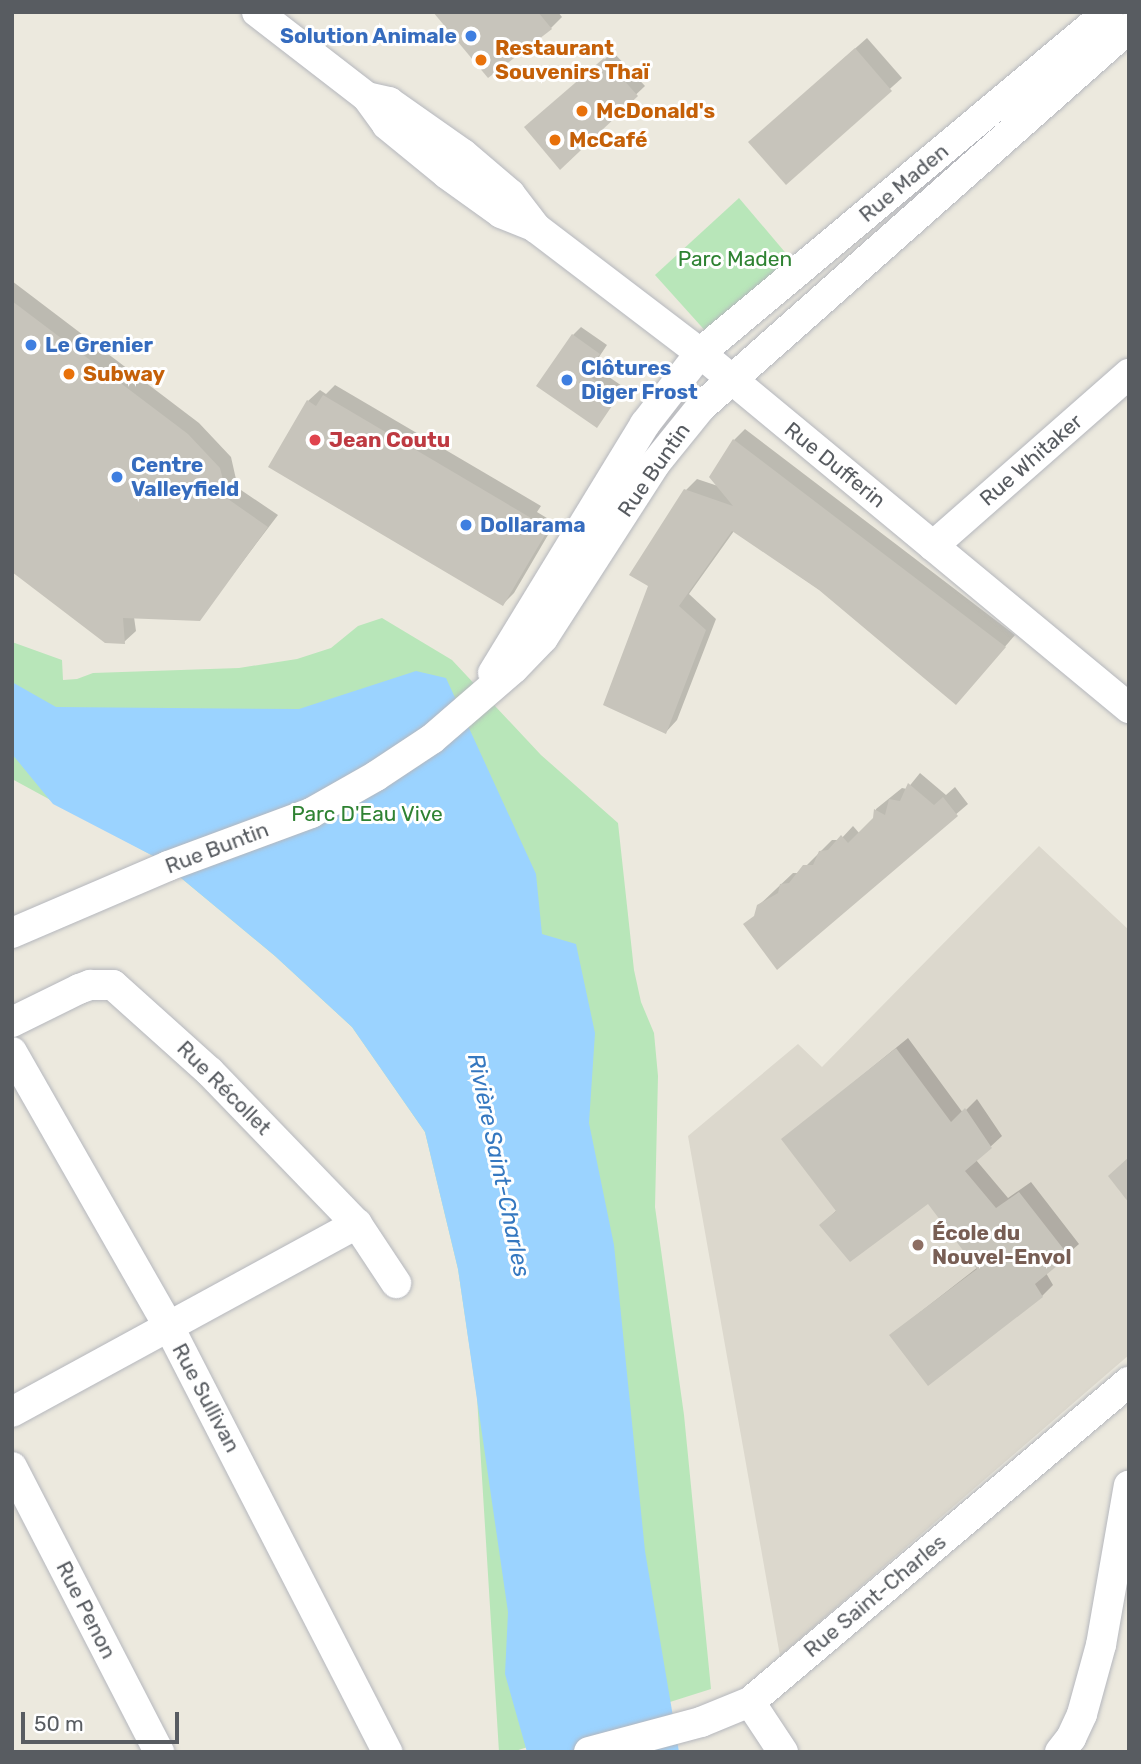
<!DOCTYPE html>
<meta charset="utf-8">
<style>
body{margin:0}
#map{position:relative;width:1141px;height:1764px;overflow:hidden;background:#ece9de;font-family:Rubik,sans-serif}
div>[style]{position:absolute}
.education>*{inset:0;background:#dcd8cd}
.green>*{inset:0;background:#b8e6b9}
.water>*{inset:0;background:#9bd3ff}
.shadow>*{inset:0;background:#0003}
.building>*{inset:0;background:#c7c4bb}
.roads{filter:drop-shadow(0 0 2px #b5b7bd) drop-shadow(0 0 2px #b5b7bd)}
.minor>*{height:30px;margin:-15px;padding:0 15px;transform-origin:15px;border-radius:15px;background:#fff}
.dots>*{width:19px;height:19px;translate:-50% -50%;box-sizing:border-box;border:4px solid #fff;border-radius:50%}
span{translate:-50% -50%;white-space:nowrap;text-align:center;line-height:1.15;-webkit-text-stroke:6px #fff;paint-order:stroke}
.shop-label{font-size:21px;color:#366cbe;font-weight:700}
.right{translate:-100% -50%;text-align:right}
.left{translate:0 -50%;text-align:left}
.food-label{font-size:21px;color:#c56008;font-weight:700}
.street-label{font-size:21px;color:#585c61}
.park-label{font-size:21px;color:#2e8232}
.health-label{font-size:21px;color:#be3a42;font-weight:700}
.education-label{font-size:21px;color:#785e54;font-weight:700}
.water-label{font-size:23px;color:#3578c0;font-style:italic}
.frame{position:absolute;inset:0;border:14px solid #585c61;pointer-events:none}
.scale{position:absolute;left:21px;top:1712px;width:158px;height:32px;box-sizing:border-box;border:4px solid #585c61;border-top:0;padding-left:9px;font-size:21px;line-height:24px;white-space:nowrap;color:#585c61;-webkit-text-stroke:5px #fff;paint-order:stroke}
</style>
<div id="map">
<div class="education">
<i style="clip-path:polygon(1039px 846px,1129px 930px,1129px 1355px,780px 1656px,688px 1136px,798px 1044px,822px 1067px)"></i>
</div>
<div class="green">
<i style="clip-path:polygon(739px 198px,795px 264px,709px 335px,655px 275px)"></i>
<i style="clip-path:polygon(382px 618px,452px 660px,541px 755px,618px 823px,634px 970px,641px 1002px,654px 1033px,658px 1076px,655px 1207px,684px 1415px,711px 1689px,512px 1752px,499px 1752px,477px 1397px,458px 1269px,425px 1132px,352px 1027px,275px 956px,157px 858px,12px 779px,12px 642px,62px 660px,63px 680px,77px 679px,93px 673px,239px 668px,297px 659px,331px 648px,358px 626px)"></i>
</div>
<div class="water">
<i style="clip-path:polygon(416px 671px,446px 678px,536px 874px,542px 934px,576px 944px,595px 1033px,589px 1123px,614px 1245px,645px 1551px,679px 1752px,527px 1752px,505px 1674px,508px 1612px,458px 1269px,425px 1132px,352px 1027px,275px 956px,157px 858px,53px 804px,12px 754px,12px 682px,56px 707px,299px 709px)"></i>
</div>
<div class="shadow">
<i style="clip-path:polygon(436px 12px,558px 12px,562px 17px,551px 28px)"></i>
<i style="clip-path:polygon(867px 38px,902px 78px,786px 182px,762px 131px)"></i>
<i style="clip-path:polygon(613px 52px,645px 86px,560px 167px,535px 119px)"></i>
<i style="clip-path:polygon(12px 281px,199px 423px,231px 457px,238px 488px,278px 515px,199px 619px,134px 617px,136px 631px,124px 642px,12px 570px)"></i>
<i style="clip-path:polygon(581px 327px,607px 345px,593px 366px,625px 388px,596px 426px,573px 335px)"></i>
<i style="clip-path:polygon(335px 385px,541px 506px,537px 512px,555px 523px,514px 593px,503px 604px,308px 401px,320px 390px,326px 394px)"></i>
<i style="clip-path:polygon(745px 429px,1015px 635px,967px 691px,734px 531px,689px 594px,716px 619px,677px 720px,666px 732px,686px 490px,697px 479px,718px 486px,734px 440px)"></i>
<i style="clip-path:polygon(920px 773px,946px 795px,955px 787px,968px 804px,777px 968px,756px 914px,758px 906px,793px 873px,799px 873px,832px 840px,840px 840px,853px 826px,860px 834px,875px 819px,876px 809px,902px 788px,907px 789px)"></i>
<i style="clip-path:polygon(908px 1038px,963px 1113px,977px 1099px,1002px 1136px,976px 1160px,1008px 1198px,1031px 1182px,1079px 1244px,1046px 1273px,1053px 1285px,1042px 1296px,891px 1335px,978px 1267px,928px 1202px,821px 1225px,837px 1210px,783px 1140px)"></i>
</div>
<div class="building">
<i style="clip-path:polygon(433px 12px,538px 12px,552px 29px,488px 78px)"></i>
<i style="clip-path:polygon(855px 48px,892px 91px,786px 185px,748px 142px)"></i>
<i style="clip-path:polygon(604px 58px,638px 96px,560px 170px,524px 127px)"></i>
<i style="clip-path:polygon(12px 301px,188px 434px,220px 468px,228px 499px,268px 527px,200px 621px,123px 618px,125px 644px,105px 643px,12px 572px)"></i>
<i style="clip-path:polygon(572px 334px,600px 354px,586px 374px,618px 397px,597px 428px,536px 386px)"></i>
<i style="clip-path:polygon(323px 395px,531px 518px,527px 524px,545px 535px,503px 606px,268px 467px,307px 400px,316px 406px)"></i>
<i style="clip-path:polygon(733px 439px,1006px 647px,956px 705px,819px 590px,732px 531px,679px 606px,706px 630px,666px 734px,603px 705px,648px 586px,629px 575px,684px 489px,733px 506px,709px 477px)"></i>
<i style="clip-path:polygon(908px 783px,934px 805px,943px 797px,958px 816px,777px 970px,743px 924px,754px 916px,757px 905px,778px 893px,780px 884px,789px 883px,803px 865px,813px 865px,819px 851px,828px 850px,841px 835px,848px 843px,873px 818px,874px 809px,885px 815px,889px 799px,900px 801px)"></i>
<i style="clip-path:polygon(896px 1048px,951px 1122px,965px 1108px,992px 1148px,965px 1171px,996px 1208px,1019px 1192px,1069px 1256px,1035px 1284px,1043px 1297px,928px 1386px,889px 1335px,977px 1269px,928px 1204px,850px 1262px,819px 1225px,836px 1211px,781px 1139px)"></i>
<i style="clip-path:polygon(1129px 1157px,1129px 1203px,1108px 1176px)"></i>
</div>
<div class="roads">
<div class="minor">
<i style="left:257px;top:12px;width:139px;rotate:37.7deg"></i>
<i style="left:367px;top:97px;width:34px;rotate:54deg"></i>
<i style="left:387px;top:125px;width:77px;rotate:39.2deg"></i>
<i style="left:447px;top:174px;width:67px;rotate:35.8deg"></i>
<i style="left:501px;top:213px;width:35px;rotate:22deg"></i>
<i style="left:367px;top:97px;width:23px;rotate:13deg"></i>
<i style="left:389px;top:102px;width:90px;rotate:35.1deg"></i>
<i style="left:463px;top:154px;width:62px;rotate:40.4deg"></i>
<i style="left:510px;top:194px;width:43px;rotate:52.6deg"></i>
<i style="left:536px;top:228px;width:206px;rotate:37.3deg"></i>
<i style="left:700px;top:353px;width:557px;rotate:39.61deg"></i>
<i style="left:933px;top:546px;width:261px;rotate:-41.3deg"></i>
<i style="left:493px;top:673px;width:292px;rotate:-58.6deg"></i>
<i style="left:645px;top:424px;width:90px;rotate:-52.2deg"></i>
<i style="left:700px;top:353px;width:532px;rotate:-39.89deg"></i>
<i style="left:12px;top:933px;width:170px;rotate:-23.2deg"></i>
<i style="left:168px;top:866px;width:153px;rotate:-20.3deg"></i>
<i style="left:311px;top:813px;width:75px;rotate:-29.6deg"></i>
<i style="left:376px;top:776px;width:67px;rotate:-33.5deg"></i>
<i style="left:432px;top:739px;width:108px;rotate:-40.9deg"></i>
<i style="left:514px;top:668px;width:42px;rotate:-46deg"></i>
<i style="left:543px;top:638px;width:207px;rotate:-57.2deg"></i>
<i style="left:655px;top:464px;width:73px;rotate:-51.1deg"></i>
<i style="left:701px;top:407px;width:572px;rotate:-41.53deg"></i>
<i style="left:12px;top:1022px;width:75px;rotate:-26.2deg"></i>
<i style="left:79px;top:989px;width:12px;rotate:-20deg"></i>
<i style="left:90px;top:985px;width:23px"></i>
<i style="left:113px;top:985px;width:130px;rotate:41.9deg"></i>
<i style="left:210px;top:1072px;width:211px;rotate:46deg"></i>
<i style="left:357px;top:1224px;width:71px;rotate:56.5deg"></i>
<i style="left:12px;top:1052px;width:317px;rotate:60.3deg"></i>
<i style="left:169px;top:1327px;width:478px;rotate:62.8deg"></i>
<i style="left:12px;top:1412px;width:393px;rotate:-28.6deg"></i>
<i style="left:12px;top:1467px;width:321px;rotate:62.7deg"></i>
<i style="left:750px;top:1702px;width:60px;rotate:56.6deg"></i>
<i style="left:589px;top:1752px;width:116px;rotate:-15deg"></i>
<i style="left:701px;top:1722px;width:53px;rotate:-22.2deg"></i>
<i style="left:750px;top:1702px;width:496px;rotate:-40.2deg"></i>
<i style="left:1060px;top:1752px;width:18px;rotate:-52deg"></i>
<i style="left:1071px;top:1738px;width:26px;rotate:-65deg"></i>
<i style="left:1082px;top:1714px;width:72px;rotate:-74.6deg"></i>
<i style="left:1101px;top:1645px;width:162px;rotate:-80.1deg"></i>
</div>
</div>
<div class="dots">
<i style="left:471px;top:36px;background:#3f7fe0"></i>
<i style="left:481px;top:60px;background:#e8710a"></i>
<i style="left:582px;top:111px;background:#e8710a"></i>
<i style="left:555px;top:140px;background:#e8710a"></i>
<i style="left:31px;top:345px;background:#3f7fe0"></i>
<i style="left:69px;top:374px;background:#e8710a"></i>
<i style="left:567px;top:380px;background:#3f7fe0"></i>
<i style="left:315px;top:440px;background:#e0444e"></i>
<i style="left:117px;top:477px;background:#3f7fe0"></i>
<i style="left:466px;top:525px;background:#3f7fe0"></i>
<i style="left:918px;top:1245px;background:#8d6e63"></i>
</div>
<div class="shop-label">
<span class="right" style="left:457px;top:36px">Solution Animale</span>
<span class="left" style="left:45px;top:345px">Le Grenier</span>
<span class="left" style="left:581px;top:380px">Clôtures<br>Diger Frost</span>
<span class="left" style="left:131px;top:477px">Centre<br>Valleyfield</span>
<span class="left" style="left:480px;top:525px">Dollarama</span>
</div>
<div class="food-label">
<span class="left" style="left:495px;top:60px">Restaurant<br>Souvenirs Thaï</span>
<span class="left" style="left:596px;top:111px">McDonald's</span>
<span class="left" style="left:569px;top:140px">McCafé</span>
<span class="left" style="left:83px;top:374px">Subway</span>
</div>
<div class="street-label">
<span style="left:904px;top:183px;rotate:-40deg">Rue Maden</span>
<span style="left:1031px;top:460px;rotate:-41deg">Rue Whitaker</span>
<span style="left:835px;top:465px;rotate:39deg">Rue Dufferin</span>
<span style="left:654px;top:470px;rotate:-55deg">Rue Buntin</span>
<span style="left:217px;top:848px;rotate:-21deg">Rue Buntin</span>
<span style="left:224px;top:1088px;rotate:45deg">Rue Récollet</span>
<span style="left:206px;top:1398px;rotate:62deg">Rue Sullivan</span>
<span style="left:875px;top:1596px;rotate:-40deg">Rue Saint-Charles</span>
<span style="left:86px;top:1610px;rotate:63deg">Rue Penon</span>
</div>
<div class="park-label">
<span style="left:735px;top:259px">Parc Maden</span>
<span style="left:367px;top:814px">Parc D'Eau Vive</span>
</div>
<div class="health-label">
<span class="left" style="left:329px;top:440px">Jean Coutu</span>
</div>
<div class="education-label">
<span class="left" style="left:932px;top:1245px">École du<br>Nouvel-Envol</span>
</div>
<div class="water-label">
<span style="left:499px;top:1165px;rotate:78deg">Rivière Saint-Charles</span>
</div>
<div class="frame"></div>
<div class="scale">50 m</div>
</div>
